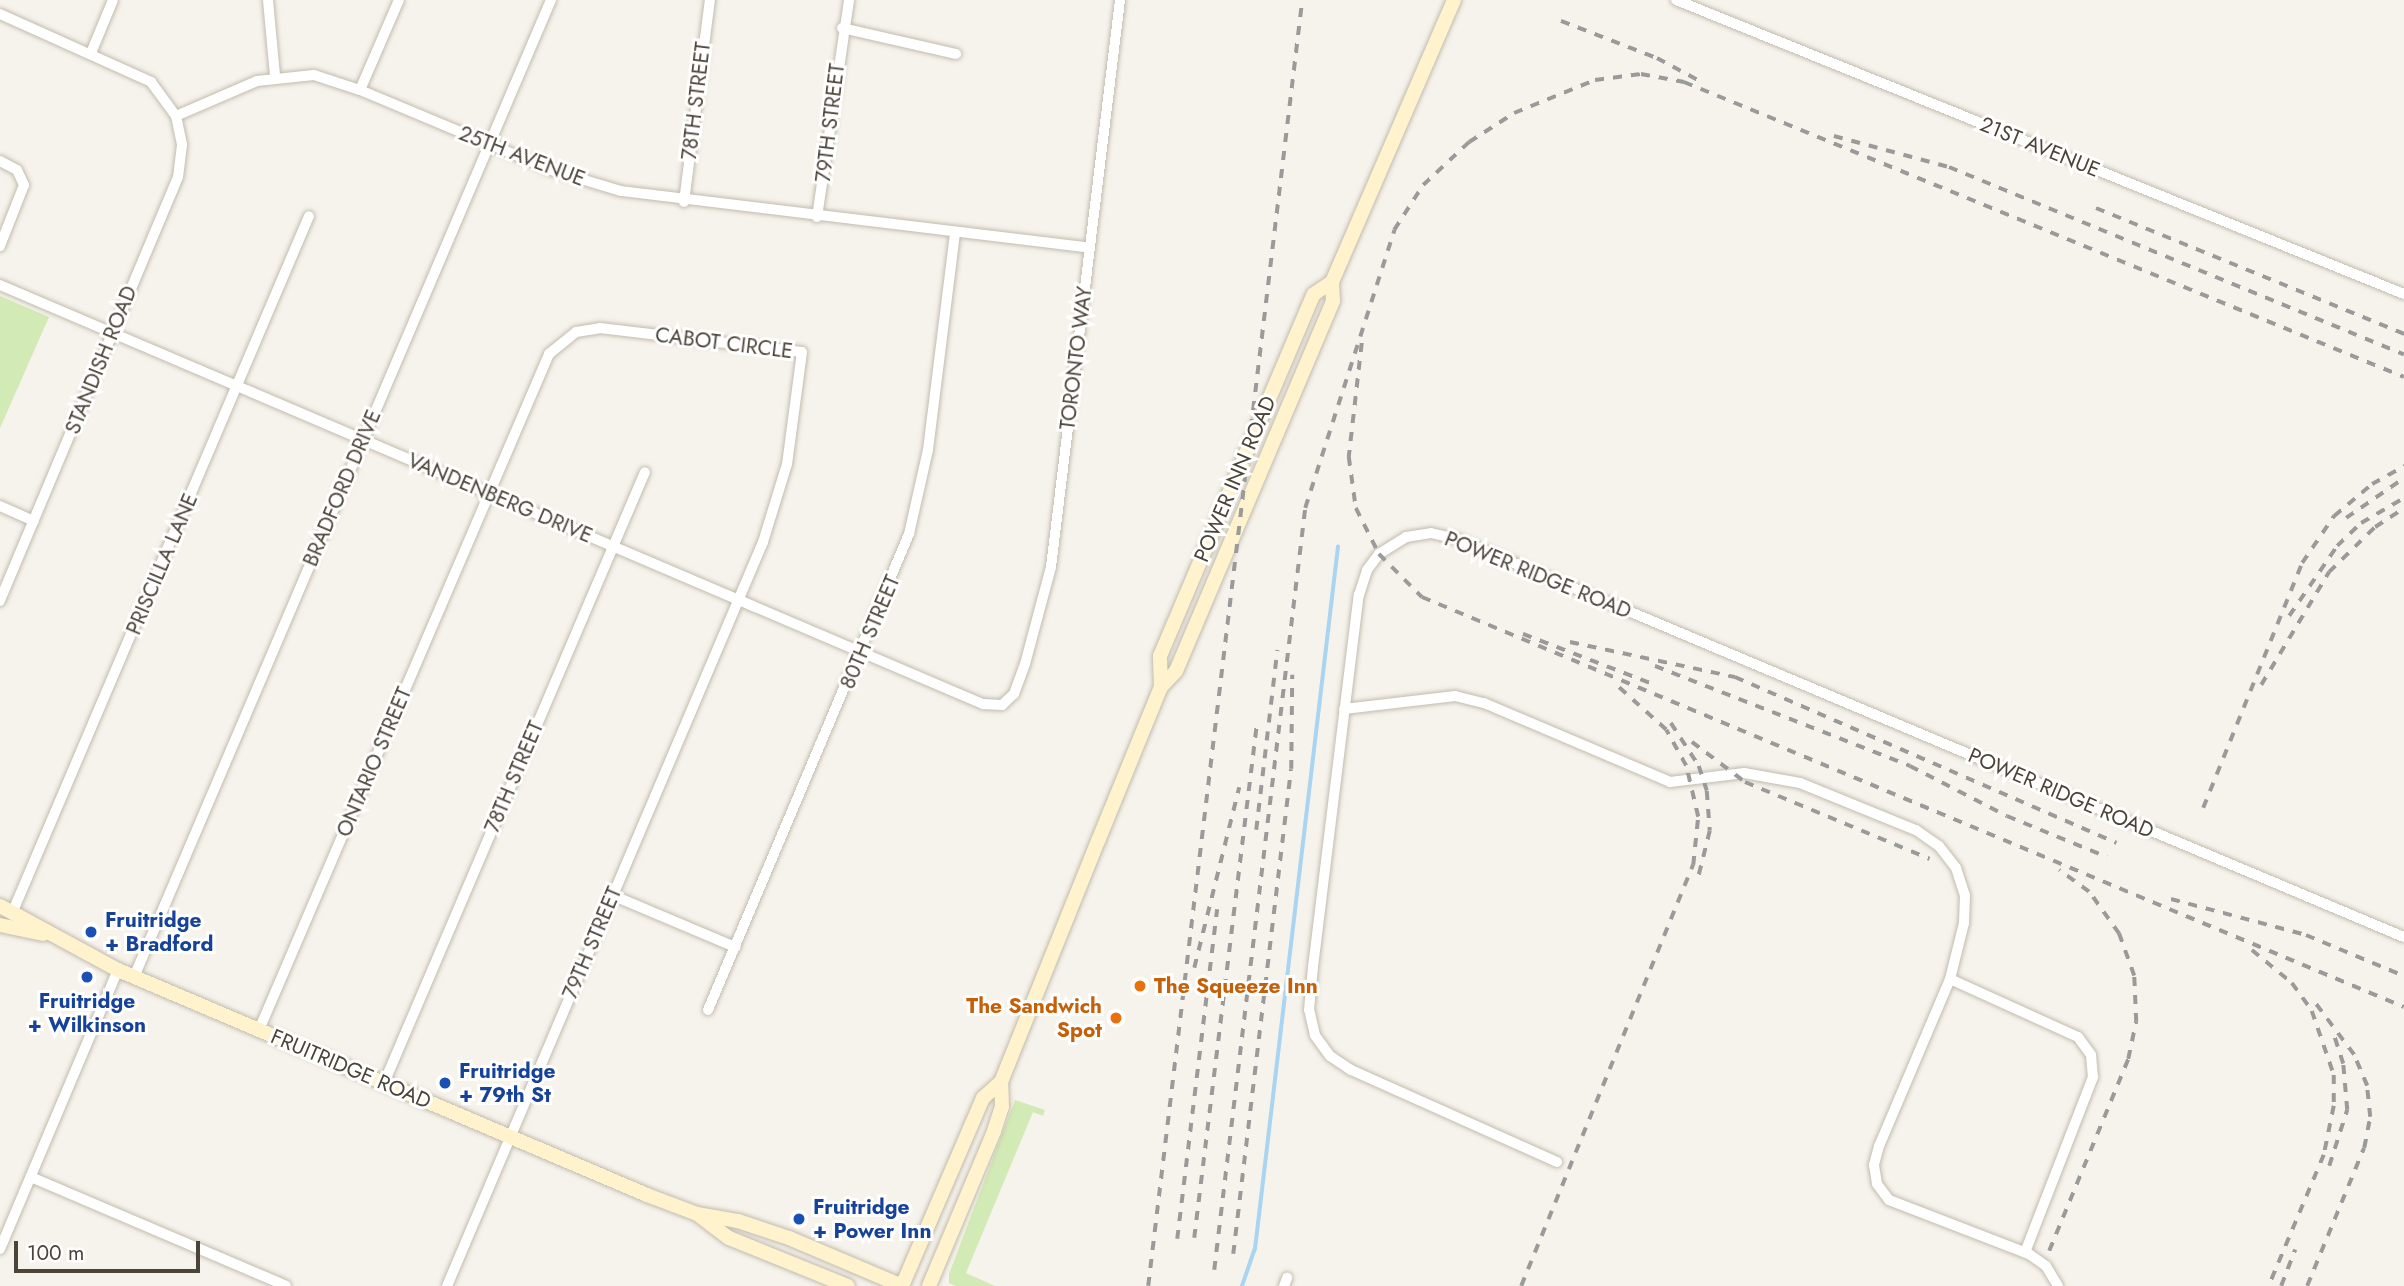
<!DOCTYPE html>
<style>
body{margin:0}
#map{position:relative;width:2404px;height:1286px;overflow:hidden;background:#f6f3ec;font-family:Jost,sans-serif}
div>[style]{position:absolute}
.green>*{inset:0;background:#d2eab5}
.stream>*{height:3.5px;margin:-1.75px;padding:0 1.75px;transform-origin:1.75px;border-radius:1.75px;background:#a9d4f2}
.roads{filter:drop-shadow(0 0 2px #c2bbae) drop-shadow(0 0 2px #c2bbae)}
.minor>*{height:10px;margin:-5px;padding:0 5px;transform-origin:5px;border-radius:5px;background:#fff}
.secondary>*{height:14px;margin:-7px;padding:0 7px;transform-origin:7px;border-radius:7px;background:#fff3cd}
.rail>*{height:3.5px;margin-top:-1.75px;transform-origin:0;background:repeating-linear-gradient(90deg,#9a9a9a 0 9px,transparent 0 18px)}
.dots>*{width:19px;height:19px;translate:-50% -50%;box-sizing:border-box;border:4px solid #fff;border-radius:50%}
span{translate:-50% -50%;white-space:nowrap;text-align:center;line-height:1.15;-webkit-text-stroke:6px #fff;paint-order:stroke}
.street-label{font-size:21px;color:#4b4439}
.transit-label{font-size:21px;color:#164399;font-weight:700}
.left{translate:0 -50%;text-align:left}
.food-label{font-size:21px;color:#c56008;font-weight:700}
.right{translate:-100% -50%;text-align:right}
.scale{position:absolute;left:14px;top:1241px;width:186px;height:32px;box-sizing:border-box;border:4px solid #4b4439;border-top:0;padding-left:9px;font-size:21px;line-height:24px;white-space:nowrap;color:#4b4439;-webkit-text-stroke:5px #fff;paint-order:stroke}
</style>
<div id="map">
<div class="green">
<i style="clip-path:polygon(0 296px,49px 317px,0 428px)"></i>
<i style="clip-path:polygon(1015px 1100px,1045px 1110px,1043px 1116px,1033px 1112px,966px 1273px,995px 1286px,956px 1286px,949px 1283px,949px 1274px)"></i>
</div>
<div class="stream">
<i style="left:1242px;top:1286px;width:39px;rotate:-71deg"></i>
<i style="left:1255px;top:1249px;width:707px;rotate:-83.26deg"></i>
</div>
<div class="roads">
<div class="minor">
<i style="left:268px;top:0;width:76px;rotate:84.7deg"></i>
<i style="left:1676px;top:0;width:785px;rotate:21.99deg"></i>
<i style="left:0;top:14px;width:166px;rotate:24.2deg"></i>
<i style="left:151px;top:82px;width:42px;rotate:53.7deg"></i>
<i style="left:176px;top:116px;width:30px;rotate:78deg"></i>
<i style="left:182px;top:145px;width:32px;rotate:97deg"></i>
<i style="left:178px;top:177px;width:460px;rotate:112.8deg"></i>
<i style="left:842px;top:28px;width:117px;rotate:12.8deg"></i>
<i style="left:91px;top:53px;width:57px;rotate:-67.5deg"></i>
<i style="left:360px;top:90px;width:98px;rotate:-66.6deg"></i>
<i style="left:176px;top:116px;width:88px;rotate:-23.4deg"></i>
<i style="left:257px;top:81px;width:57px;rotate:-6deg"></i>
<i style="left:314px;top:75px;width:48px;rotate:18.1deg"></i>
<i style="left:360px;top:90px;width:207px;rotate:22.7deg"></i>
<i style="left:551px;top:170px;width:73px;rotate:16.7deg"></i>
<i style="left:621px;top:191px;width:472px;rotate:6.9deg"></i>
<i style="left:0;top:161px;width:19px;rotate:28deg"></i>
<i style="left:17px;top:170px;width:17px;rotate:65deg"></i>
<i style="left:24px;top:185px;width:66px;rotate:111.5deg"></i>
<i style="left:684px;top:202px;width:204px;rotate:-82.7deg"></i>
<i style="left:817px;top:217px;width:219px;rotate:-81.6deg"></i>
<i style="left:0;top:285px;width:1069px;rotate:23.09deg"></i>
<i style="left:983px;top:704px;width:19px;rotate:3deg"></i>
<i style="left:1002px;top:705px;width:16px;rotate:-43deg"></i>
<i style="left:1014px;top:694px;width:32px;rotate:-70deg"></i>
<i style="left:1025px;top:664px;width:100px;rotate:-75deg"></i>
<i style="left:1051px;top:567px;width:571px;rotate:-83.06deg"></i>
<i style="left:0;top:506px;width:37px;rotate:24deg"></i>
<i style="left:1344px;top:709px;width:112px;rotate:-6.7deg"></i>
<i style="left:1455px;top:696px;width:30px;rotate:14deg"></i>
<i style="left:1484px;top:703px;width:202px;rotate:23deg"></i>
<i style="left:1670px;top:782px;width:75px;rotate:-6.9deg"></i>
<i style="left:1744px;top:773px;width:57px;rotate:10.1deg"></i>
<i style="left:1800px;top:783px;width:125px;rotate:22.1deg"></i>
<i style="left:1916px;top:830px;width:28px;rotate:35deg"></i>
<i style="left:1939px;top:846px;width:28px;rotate:52deg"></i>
<i style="left:1956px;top:868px;width:28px;rotate:72deg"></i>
<i style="left:1965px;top:895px;width:28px;rotate:92deg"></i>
<i style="left:1964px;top:923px;width:58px;rotate:104deg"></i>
<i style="left:1950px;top:979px;width:181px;rotate:113deg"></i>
<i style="left:1879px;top:1146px;width:20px;rotate:105deg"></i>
<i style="left:1874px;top:1165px;width:19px;rotate:81deg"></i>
<i style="left:1877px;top:1184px;width:20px;rotate:53deg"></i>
<i style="left:1889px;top:1200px;width:150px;rotate:21.1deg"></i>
<i style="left:2029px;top:1254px;width:21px;rotate:35deg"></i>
<i style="left:2046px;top:1266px;width:23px;rotate:59deg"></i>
<i style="left:612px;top:895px;width:134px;rotate:22.9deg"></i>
<i style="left:13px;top:911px;width:755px;rotate:-66.93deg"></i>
<i style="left:134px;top:977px;width:1062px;rotate:-66.89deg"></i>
<i style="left:1950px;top:979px;width:141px;rotate:24.4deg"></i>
<i style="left:2078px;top:1037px;width:22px;rotate:54deg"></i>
<i style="left:2091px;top:1055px;width:22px;rotate:85deg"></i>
<i style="left:2093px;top:1077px;width:188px;rotate:111.2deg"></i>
<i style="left:708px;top:1010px;width:517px;rotate:-67.11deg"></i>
<i style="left:909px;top:534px;width:86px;rotate:-77.3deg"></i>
<i style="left:928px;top:450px;width:219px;rotate:-82.9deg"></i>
<i style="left:259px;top:1030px;width:736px;rotate:-66.78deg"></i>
<i style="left:549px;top:354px;width:35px;rotate:-39deg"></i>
<i style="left:576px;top:332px;width:24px;rotate:-9deg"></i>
<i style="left:600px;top:328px;width:203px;rotate:6.8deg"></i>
<i style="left:802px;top:352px;width:113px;rotate:97.6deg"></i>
<i style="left:787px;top:464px;width:82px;rotate:107.1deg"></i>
<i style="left:763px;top:542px;width:808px;rotate:113.01deg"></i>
<i style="left:384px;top:1083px;width:664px;rotate:-66.87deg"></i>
<i style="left:1557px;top:1162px;width:226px;rotate:-155.9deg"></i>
<i style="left:1351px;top:1070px;width:25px;rotate:-146deg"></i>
<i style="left:1330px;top:1056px;width:26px;rotate:-126deg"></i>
<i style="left:1315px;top:1035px;width:26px;rotate:-103deg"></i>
<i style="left:1309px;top:1010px;width:43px;rotate:-84.7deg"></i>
<i style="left:1313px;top:967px;width:375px;rotate:-83deg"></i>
<i style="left:1359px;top:595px;width:26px;rotate:-72deg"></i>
<i style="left:1367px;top:570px;width:20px;rotate:-53deg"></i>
<i style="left:1379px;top:554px;width:32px;rotate:-32deg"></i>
<i style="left:1406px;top:537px;width:25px;rotate:-9deg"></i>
<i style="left:1431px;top:533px;width:27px;rotate:13deg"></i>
<i style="left:1457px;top:539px;width:1027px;rotate:22.8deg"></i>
<i style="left:31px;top:1177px;width:277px;rotate:23.1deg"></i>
<i style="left:0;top:1249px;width:303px;rotate:-67.1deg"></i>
<i style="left:1284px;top:1286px;width:9px;rotate:-69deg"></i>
</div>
<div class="secondary">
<i style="left:1161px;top:687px;width:31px;rotate:-92deg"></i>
<i style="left:1160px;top:656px;width:393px;rotate:-67deg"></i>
<i style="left:1314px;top:294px;width:22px;rotate:-34deg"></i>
<i style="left:0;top:906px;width:134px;rotate:28.5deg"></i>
<i style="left:118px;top:970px;width:575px;rotate:23.04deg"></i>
<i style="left:647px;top:1195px;width:53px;rotate:20.8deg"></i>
<i style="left:697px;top:1214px;width:42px;rotate:9.7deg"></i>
<i style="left:738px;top:1221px;width:54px;rotate:18.4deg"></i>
<i style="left:789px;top:1238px;width:123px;rotate:23deg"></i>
<i style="left:0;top:925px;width:44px;rotate:11.8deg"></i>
<i style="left:701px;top:1217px;width:35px;rotate:37deg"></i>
<i style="left:729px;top:1238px;width:128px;rotate:22deg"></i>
<i style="left:902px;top:1286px;width:205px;rotate:-66.7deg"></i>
<i style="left:983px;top:1098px;width:24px;rotate:-42deg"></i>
<i style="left:929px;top:1286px;width:168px;rotate:-67.2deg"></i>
<i style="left:994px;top:1131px;width:25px;rotate:-72deg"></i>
<i style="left:1002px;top:1107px;width:25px;rotate:-92deg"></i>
<i style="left:1001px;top:1082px;width:260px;rotate:-68.1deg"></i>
<i style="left:1098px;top:841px;width:166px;rotate:-67.8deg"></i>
<i style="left:1161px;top:687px;width:22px;rotate:-47deg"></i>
<i style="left:1176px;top:671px;width:402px;rotate:-67deg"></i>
<i style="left:1333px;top:301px;width:19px;rotate:-93deg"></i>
<i style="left:1332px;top:282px;width:307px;rotate:-66.6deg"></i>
</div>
</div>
<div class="rail">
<i style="left:1561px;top:21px;width:103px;rotate:21.1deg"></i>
<i style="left:1657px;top:58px;width:47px;rotate:28.2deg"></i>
<i style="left:1834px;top:136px;width:119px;rotate:15.1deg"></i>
<i style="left:1949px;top:167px;width:492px;rotate:22.4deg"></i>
<i style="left:2096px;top:208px;width:333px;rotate:22.2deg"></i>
<i style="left:1362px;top:343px;width:115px;rotate:96.5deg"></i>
<i style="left:1349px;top:457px;width:51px;rotate:82.2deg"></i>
<i style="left:1356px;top:508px;width:51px;rotate:63.4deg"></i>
<i style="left:1379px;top:554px;width:61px;rotate:45deg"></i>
<i style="left:1422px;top:597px;width:1064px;rotate:22.66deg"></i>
<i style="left:2346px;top:518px;width:70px;rotate:-34.6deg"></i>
<i style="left:2289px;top:616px;width:85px;rotate:-55.6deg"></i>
<i style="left:2337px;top:546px;width:33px;rotate:-44deg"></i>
<i style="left:2361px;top:523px;width:50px;rotate:-30.2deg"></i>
<i style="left:1523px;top:634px;width:136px;rotate:21.1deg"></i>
<i style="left:1570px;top:642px;width:169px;rotate:12deg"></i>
<i style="left:1735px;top:677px;width:416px;rotate:23.5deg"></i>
<i style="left:1655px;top:666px;width:274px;rotate:21.4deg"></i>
<i style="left:1910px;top:766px;width:109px;rotate:27.3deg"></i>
<i style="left:2007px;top:816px;width:108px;rotate:22.3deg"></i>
<i style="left:2261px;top:685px;width:132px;rotate:-59deg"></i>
<i style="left:2329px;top:572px;width:64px;rotate:-44.4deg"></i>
<i style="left:2375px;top:527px;width:35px;rotate:-33deg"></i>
<i style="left:1671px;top:723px;width:51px;rotate:56.9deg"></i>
<i style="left:1699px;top:766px;width:26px;rotate:72deg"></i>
<i style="left:1707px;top:791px;width:40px;rotate:85.7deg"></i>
<i style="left:1710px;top:831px;width:49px;rotate:104deg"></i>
<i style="left:1692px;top:742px;width:66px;rotate:37deg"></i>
<i style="left:1745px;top:782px;width:200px;rotate:22.6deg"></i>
<i style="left:2203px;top:808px;width:264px;rotate:-68deg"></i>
<i style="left:2302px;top:563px;width:57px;rotate:-55.8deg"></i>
<i style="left:2334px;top:516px;width:50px;rotate:-40.1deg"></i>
<i style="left:2372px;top:484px;width:37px;rotate:-29deg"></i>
<i style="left:1256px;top:830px;width:181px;rotate:-83.3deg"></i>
<i style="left:2171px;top:899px;width:140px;rotate:14.9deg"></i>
<i style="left:2306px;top:935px;width:106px;rotate:22.7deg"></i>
<i style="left:2252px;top:950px;width:52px;rotate:39.5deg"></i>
<i style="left:2292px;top:983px;width:34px;rotate:54deg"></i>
<i style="left:2312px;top:1011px;width:68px;rotate:71deg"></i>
<i style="left:2334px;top:1075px;width:31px;rotate:90deg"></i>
<i style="left:2334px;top:1106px;width:50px;rotate:101.5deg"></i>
<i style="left:2324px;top:1155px;width:142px;rotate:112.8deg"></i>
<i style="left:1194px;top:968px;width:186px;rotate:-76deg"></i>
<i style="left:2329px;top:1166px;width:59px;rotate:-72.2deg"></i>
<i style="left:2347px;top:1110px;width:46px;rotate:-95deg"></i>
<i style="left:2343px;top:1064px;width:32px;rotate:-108deg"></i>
<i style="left:1194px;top:1238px;width:521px;rotate:-83.05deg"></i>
<i style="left:1177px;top:1239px;width:332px;rotate:-83.1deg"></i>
<i style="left:2049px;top:1251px;width:208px;rotate:-67.6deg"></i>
<i style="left:2128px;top:1059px;width:38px;rotate:-78deg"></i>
<i style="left:2136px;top:1022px;width:46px;rotate:-92.5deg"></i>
<i style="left:2134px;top:976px;width:45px;rotate:-109.7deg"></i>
<i style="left:2119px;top:934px;width:52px;rotate:-125.5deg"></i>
<i style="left:2089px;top:892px;width:37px;rotate:-144deg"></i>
<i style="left:1233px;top:1254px;width:488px;rotate:-83.2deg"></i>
<i style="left:1291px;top:769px;width:94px;rotate:-89.4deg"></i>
<i style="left:1214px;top:1270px;width:767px;rotate:-83.19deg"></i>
<i style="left:1305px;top:508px;width:292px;rotate:-72.2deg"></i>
<i style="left:1394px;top:230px;width:54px;rotate:-57.2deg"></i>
<i style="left:1423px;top:185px;width:63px;rotate:-43.1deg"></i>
<i style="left:1469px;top:142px;width:54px;rotate:-32.8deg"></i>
<i style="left:1514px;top:113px;width:87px;rotate:-22.2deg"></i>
<i style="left:1595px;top:80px;width:46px;rotate:-7.4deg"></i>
<i style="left:1641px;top:74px;width:44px;rotate:10.5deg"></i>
<i style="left:1684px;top:82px;width:778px;rotate:22.28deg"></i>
<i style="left:1148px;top:1286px;width:1295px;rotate:-83.17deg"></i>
<i style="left:1521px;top:1286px;width:455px;rotate:-67.8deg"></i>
<i style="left:1693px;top:865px;width:48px;rotate:-84.1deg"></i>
<i style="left:1698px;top:817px;width:52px;rotate:-103.2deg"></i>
<i style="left:1686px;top:766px;width:41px;rotate:-119.1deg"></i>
<i style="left:1666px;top:730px;width:64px;rotate:-138.1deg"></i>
<i style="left:2281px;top:1286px;width:39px;rotate:-69deg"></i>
<i style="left:2307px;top:1286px;width:149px;rotate:-67.6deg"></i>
<i style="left:2364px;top:1148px;width:32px;rotate:-79deg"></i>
<i style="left:2370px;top:1117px;width:31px;rotate:-96deg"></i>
<i style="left:2367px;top:1086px;width:34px;rotate:-113deg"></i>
<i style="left:2354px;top:1055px;width:70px;rotate:-126.9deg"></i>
</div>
<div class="dots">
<i style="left:91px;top:932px;background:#1a4fb4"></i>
<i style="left:87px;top:977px;background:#1a4fb4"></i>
<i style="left:1140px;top:986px;background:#e8710a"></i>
<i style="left:1116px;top:1018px;background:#e8710a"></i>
<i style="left:445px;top:1083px;background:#1a4fb4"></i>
<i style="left:799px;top:1219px;background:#1a4fb4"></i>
</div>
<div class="street-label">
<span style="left:696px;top:101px;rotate:-83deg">78TH STREET</span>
<span style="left:830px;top:123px;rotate:-83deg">79TH STREET</span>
<span style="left:2040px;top:147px;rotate:22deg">21ST AVENUE</span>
<span style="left:522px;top:156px;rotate:21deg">25TH AVENUE</span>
<span style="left:724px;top:343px;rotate:7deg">CABOT CIRCLE</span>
<span style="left:1076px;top:358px;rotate:-83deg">TORONTO WAY</span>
<span style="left:101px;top:360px;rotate:-68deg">STANDISH ROAD</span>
<span style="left:1235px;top:479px;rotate:-67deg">POWER INN ROAD</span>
<span style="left:342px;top:488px;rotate:-67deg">BRADFORD DRIVE</span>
<span style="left:500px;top:498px;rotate:23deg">VANDENBERG DRIVE</span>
<span style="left:162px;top:564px;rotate:-67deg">PRISCILLA LANE</span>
<span style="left:1538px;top:575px;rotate:22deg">POWER RIDGE ROAD</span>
<span style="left:870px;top:632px;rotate:-67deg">80TH STREET</span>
<span style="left:374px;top:762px;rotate:-67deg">ONTARIO STREET</span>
<span style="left:514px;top:777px;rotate:-67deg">78TH STREET</span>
<span style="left:2061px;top:793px;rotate:23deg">POWER RIDGE ROAD</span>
<span style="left:592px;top:943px;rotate:-67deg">79TH STREET</span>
<span style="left:351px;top:1069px;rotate:23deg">FRUITRIDGE ROAD</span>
</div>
<div class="transit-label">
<span class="left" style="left:105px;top:932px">Fruitridge<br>+ Bradford</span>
<span style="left:87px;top:1013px">Fruitridge<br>+ Wilkinson</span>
<span class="left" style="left:459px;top:1083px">Fruitridge<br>+ 79th St</span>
<span class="left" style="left:813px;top:1219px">Fruitridge<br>+ Power Inn</span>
</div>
<div class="food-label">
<span class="left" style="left:1154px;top:986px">The Squeeze Inn</span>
<span class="right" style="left:1102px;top:1018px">The Sandwich<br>Spot</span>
</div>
<div class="scale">100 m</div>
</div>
